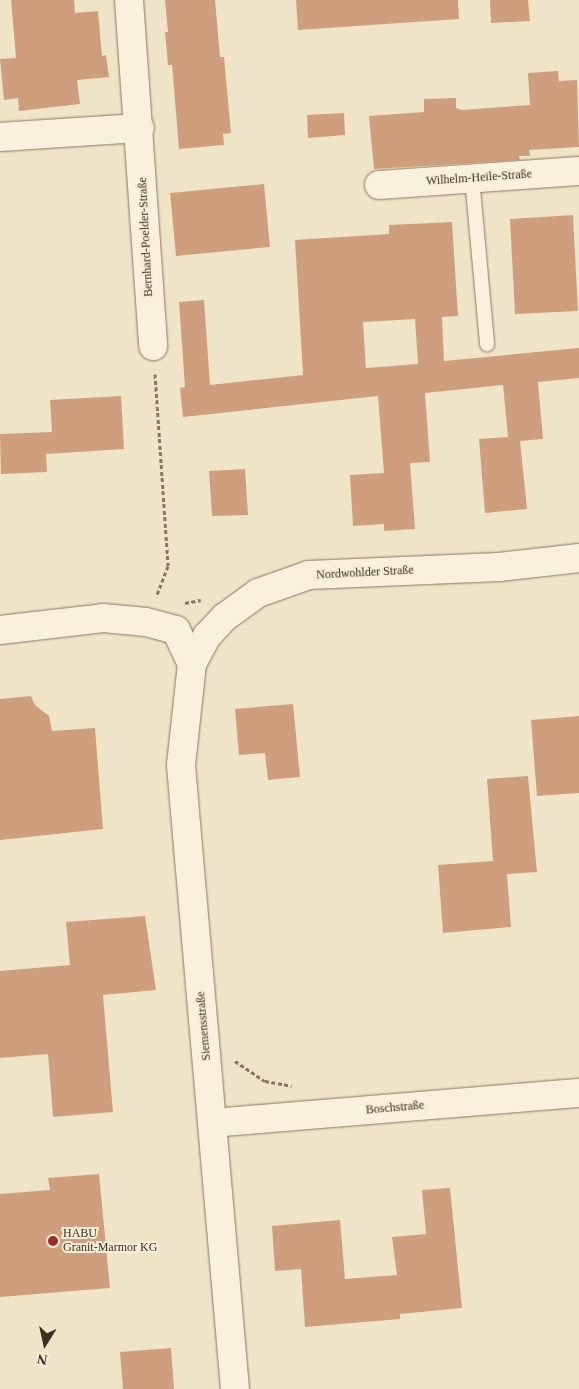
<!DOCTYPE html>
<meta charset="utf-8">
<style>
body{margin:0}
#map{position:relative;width:579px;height:1389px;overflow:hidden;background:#f0e4c8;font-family:Georgia,serif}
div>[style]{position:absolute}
.building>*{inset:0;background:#cf9f7d}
.path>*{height:3px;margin-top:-1.5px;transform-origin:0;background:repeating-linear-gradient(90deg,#8d765c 0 4px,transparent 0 6.5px)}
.roads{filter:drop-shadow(0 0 1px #8d765c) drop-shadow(0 0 1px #8d765c)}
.service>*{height:14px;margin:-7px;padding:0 7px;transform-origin:7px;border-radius:7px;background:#faf1dc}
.minor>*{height:28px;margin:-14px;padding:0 14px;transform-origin:14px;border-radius:14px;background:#faf1dc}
.secondary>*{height:28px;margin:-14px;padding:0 14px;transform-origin:14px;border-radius:14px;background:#faf1dc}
.dots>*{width:14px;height:14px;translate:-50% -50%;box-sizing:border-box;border:2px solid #f7eed8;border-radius:50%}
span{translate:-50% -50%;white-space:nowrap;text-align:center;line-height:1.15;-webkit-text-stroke:4px #f7eed8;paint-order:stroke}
.street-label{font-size:12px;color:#3d2e20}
.poi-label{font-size:12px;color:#3d2e20}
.left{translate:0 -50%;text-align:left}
.north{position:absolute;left:20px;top:1319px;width:50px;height:50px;-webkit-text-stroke:4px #f7eed8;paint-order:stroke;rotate:190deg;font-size:14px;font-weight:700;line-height:20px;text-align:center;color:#3d2e20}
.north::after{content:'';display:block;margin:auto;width:18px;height:22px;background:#3d2e20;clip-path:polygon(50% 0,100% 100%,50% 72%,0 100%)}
</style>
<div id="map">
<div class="building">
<i style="clip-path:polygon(11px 0,74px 0,75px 13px,98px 11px,102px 56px,106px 55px,109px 77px,77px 80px,80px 104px,19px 111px,18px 98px,4px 100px,0 59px,16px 58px)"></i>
<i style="clip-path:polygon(165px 0,215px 0,220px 57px,224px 57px,231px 133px,223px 134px,224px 145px,179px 149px,172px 65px,168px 65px,165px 32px,168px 32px)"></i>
<i style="clip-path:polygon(296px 0,458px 0,459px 19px,298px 30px)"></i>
<i style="clip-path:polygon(490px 0,528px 0,530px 21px,491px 23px)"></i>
<i style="clip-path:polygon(558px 71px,559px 81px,577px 80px,579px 147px,529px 150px,530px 156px,519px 156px,520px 160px,374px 169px,369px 116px,424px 112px,424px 99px,456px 98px,456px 108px,462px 110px,530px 105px,528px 73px)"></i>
<i style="clip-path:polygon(344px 113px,345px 135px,308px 138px,307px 115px)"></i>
<i style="clip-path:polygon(264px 184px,270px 247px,176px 256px,170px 193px)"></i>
<i style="clip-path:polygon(573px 215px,578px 311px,515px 314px,510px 219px)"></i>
<i style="clip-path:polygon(evenodd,452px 222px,458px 316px,442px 317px,444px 361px,579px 348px,579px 378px,538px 382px,543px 439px,520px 441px,527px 509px,485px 513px,479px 439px,508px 437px,503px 385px,425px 393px,430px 462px,410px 463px,415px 529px,384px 531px,384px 524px,353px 526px,350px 475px,384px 473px,378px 396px,183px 417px,180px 388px,185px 387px,179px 302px,204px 300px,210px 385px,303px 375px,295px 240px,389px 234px,389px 225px,452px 222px,415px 319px,418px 364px,366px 368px,363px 322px,415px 319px)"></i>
<i style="clip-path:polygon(121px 396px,124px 449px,46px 454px,47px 472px,1px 474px,0 434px,52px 432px,50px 400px)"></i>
<i style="clip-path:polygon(245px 469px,248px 515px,212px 516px,209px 471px)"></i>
<i style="clip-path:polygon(31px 696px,35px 705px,49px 716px,52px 731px,95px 728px,103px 829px,0 840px,0 699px)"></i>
<i style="clip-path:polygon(293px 704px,300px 777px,268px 780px,265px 753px,239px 755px,235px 709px)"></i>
<i style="clip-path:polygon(579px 716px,579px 793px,537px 796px,531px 720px)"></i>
<i style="clip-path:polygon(528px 776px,537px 872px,507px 874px,511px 927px,443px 933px,438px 865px,493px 861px,487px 779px)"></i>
<i style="clip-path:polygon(145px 916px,156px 990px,103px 995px,113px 1112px,53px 1117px,48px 1054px,0 1058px,0 971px,70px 965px,66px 922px)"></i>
<i style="clip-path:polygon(99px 1174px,110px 1288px,0 1297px,0 1194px,50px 1190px,48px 1178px)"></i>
<i style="clip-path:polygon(450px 1188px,462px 1308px,400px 1314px,400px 1319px,305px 1327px,301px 1269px,275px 1271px,272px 1226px,340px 1220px,345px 1279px,397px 1275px,392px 1237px,426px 1234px,422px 1190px)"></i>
<i style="clip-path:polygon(171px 1348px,174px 1389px,123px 1389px,120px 1352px)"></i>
</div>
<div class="path">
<i style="left:155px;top:374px;width:192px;rotate:86.1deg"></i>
<i style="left:168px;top:566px;width:33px;rotate:111deg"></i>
<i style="left:185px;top:603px;width:16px;rotate:-11deg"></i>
<i style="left:235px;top:1061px;width:36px;rotate:34deg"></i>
<i style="left:265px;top:1081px;width:27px;rotate:10deg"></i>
</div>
<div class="roads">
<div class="service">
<i style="left:472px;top:178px;width:167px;rotate:84.8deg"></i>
</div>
<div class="minor">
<i style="left:129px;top:0;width:347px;rotate:86deg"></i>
<i style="left:0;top:137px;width:140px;rotate:-3.7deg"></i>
<i style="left:379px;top:185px;width:200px;rotate:-4deg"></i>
<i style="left:0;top:630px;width:104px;rotate:-6.6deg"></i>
<i style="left:103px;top:618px;width:43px;rotate:5.3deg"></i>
<i style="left:146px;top:622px;width:31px;rotate:15deg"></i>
<i style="left:176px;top:630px;width:38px;rotate:65deg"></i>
<i style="left:212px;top:1123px;width:368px;rotate:-4.7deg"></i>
</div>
<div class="secondary">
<i style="left:235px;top:1389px;width:626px;rotate:-94.95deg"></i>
<i style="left:181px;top:765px;width:102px;rotate:-83.8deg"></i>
<i style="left:192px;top:664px;width:32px;rotate:-62deg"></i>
<i style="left:207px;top:636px;width:26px;rotate:-47deg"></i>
<i style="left:225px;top:617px;width:41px;rotate:-36deg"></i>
<i style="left:258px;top:593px;width:54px;rotate:-19.4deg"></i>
<i style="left:309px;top:575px;width:190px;rotate:-2.4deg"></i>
<i style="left:499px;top:567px;width:81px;rotate:-6.4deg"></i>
</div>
</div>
<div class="dots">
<i style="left:53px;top:1241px;background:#9e2a2b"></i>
</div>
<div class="street-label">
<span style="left:479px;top:178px;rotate:-4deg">Wilhelm-Heile-Straße</span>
<span style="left:146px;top:237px;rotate:-93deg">Bernhard-Poelder-Straße</span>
<span style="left:365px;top:573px;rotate:-3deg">Nordwohlder Straße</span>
<span style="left:204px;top:1026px;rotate:-95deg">Siemensstraße</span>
<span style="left:395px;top:1108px;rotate:-5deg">Boschstraße</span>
</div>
<div class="poi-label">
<span class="left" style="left:63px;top:1241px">HABU<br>Granit-Marmor KG</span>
</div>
<div class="north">N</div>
</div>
